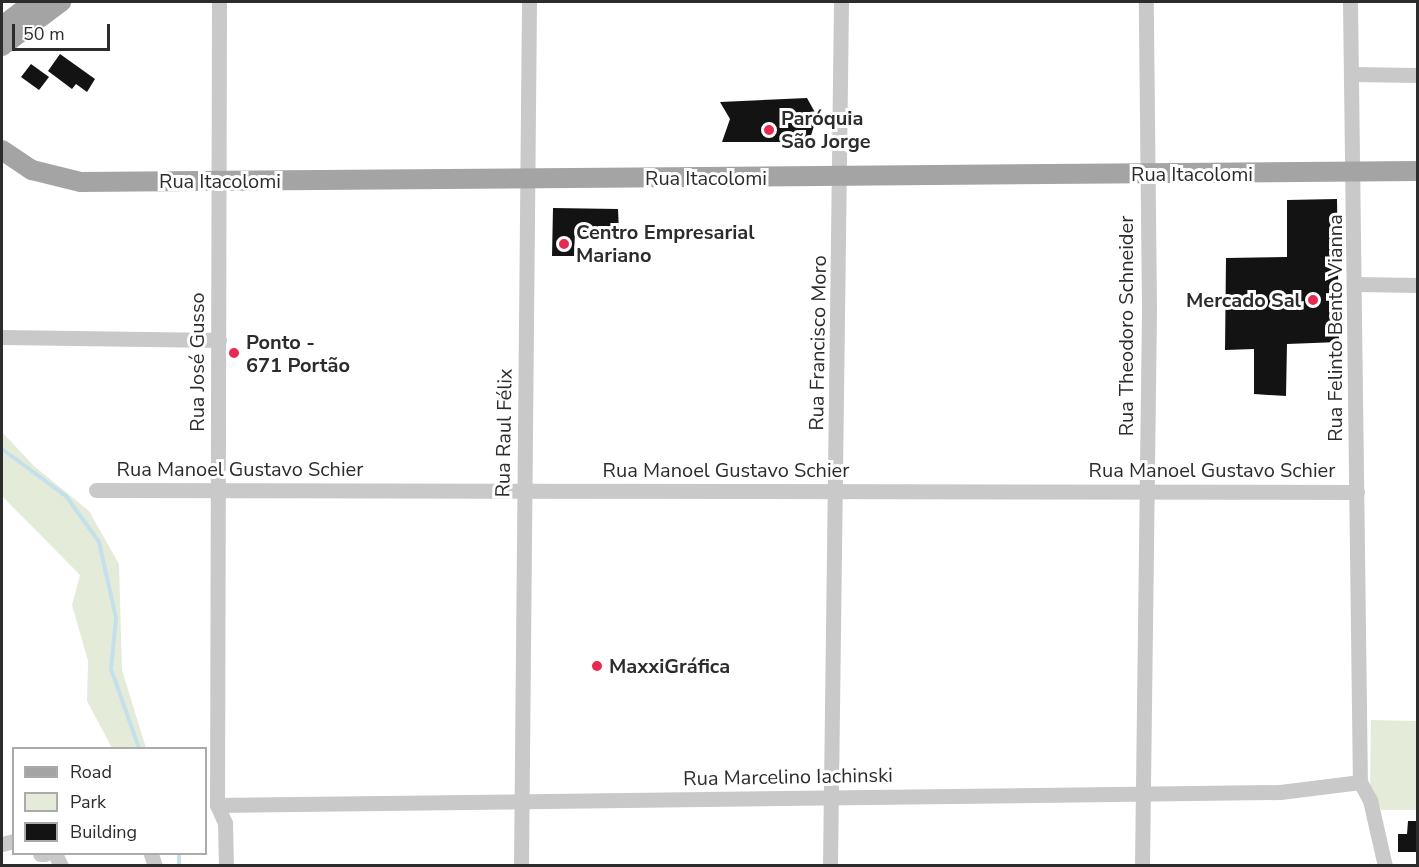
<!DOCTYPE html>
<meta charset="utf-8">
<style>
body{margin:0}
#map{position:relative;width:1419px;height:867px;overflow:hidden;background:#fff;font-family:"Nunito Sans",sans-serif}
div>[style]{position:absolute}
.green>*{inset:0;background:#e5ebd9}
.stream>*{height:4px;margin:-2px;padding:0 2px;transform-origin:2px;border-radius:2px;background:#c4e1eb}
.building>*{inset:0;background:#131313}
.minor>*{height:15px;margin:-7.5px;padding:0 7.5px;transform-origin:7.5px;border-radius:7.5px;background:#c9c9c9}
.major>*{height:20px;margin:-10px;padding:0 10px;transform-origin:10px;border-radius:10px;background:#a4a4a4}
.dots>*{width:16px;height:16px;translate:-50% -50%;box-sizing:border-box;border:3px solid #fff;border-radius:50%}
span{translate:-50% -50%;white-space:nowrap;text-align:center;line-height:1.15;-webkit-text-stroke:6px #fff;paint-order:stroke}
.poi-label{font-size:20px;color:#2c2c2c;font-weight:700}
.left{translate:0 -50%;text-align:left}
.right{translate:-100% -50%;text-align:right}
.street-label{font-size:20px;color:#2c2c2c}
.frame{position:absolute;inset:0;border:3px solid #2c2c2c;pointer-events:none}
.legend{position:absolute;left:12px;top:747px;width:195px;height:108px;box-sizing:border-box;background:#fff;border:2px solid #ababab;margin:0;padding:8px 10px;list-style:none;font-size:18px;color:#2c2c2c}
.legend li{display:flex;align-items:center;gap:12px;height:30px}
.legend b{width:30px;border:2px solid #ababab}
.scale{position:absolute;left:12px;top:24px;width:98px;height:27px;box-sizing:border-box;border:3px solid #2c2c2c;border-top:0;padding-left:8px;font-size:18px;line-height:21px;white-space:nowrap;color:#2c2c2c;-webkit-text-stroke:4px #fff;paint-order:stroke}
</style>
<div id="map">
<div class="green">
<i style="clip-path:polygon(2px 432px,34px 466px,89px 511px,119px 564px,122px 670px,146px 748px,112px 748px,87px 701px,88px 661px,72px 605px,80px 575px,2px 496px)"></i>
<i style="clip-path:polygon(1371px 720px,1417px 721px,1417px 810px,1381px 810px,1370px 791px)"></i>
</div>
<div class="stream">
<i style="left:2px;top:449px;width:79px;rotate:36.3deg"></i>
<i style="left:66px;top:496px;width:57px;rotate:54.3deg"></i>
<i style="left:99px;top:542px;width:78px;rotate:77.4deg"></i>
<i style="left:116px;top:618px;width:51px;rotate:95.6deg"></i>
<i style="left:111px;top:669px;width:84px;rotate:70.5deg"></i>
<i style="left:179px;top:866px;width:12px;rotate:-90deg"></i>
</div>
<div class="building">
<i style="clip-path:polygon(60px 54px,95px 79px,87px 92px,76px 84px,72px 89px,48px 71px)"></i>
<i style="clip-path:polygon(31px 64px,49px 77px,39px 90px,21px 77px)"></i>
<i style="clip-path:polygon(807px 98px,817px 116px,809px 142px,722px 142px,730px 119px,720px 102px)"></i>
<i style="clip-path:polygon(1337px 199px,1339px 342px,1287px 344px,1286px 396px,1254px 394px,1254px 349px,1225px 350px,1226px 258px,1287px 257px,1287px 200px)"></i>
<i style="clip-path:polygon(553px 208px,618px 209px,619px 232px,575px 232px,574px 256px,552px 256px)"></i>
<i style="clip-path:polygon(1408px 821px,1418px 821px,1418px 852px,1398px 852px,1398px 834px,1407px 834px)"></i>
</div>
<div class="minor">
<i style="left:219px;top:2px;width:803px;rotate:90.14deg"></i>
<i style="left:217px;top:805px;width:20px;rotate:66deg"></i>
<i style="left:225px;top:823px;width:43px;rotate:88.7deg"></i>
<i style="left:1350px;top:2px;width:780px;rotate:89.27deg"></i>
<i style="left:1360px;top:782px;width:21px;rotate:61deg"></i>
<i style="left:1370px;top:800px;width:68px;rotate:77.2deg"></i>
<i style="left:1351px;top:74px;width:67px;rotate:0.9deg"></i>
<i style="left:1355px;top:284px;width:63px;rotate:0.9deg"></i>
<i style="left:2px;top:337px;width:217px;rotate:0.8deg"></i>
<i style="left:96px;top:490px;width:1261px;rotate:0.09deg"></i>
<i style="left:217px;top:805px;width:1063px;rotate:-0.7deg"></i>
<i style="left:1280px;top:792px;width:81px;rotate:-7.1deg"></i>
<i style="left:2px;top:844px;width:12px;rotate:-14deg"></i>
<i style="left:40px;top:854px;width:5px"></i>
<i style="left:55px;top:854px;width:13px;rotate:63deg"></i>
<i style="left:151px;top:854px;width:13px;rotate:72deg"></i>
<i style="left:521px;top:866px;width:864px;rotate:-89.47deg"></i>
<i style="left:830px;top:866px;width:864px;rotate:-89.27deg"></i>
<i style="left:1142px;top:866px;width:557px;rotate:-89.28deg"></i>
<i style="left:1149px;top:309px;width:307px;rotate:-90.6deg"></i>
</div>
<div class="major">
<i style="left:2px;top:26px;width:40px;rotate:-37deg"></i>
<i style="left:2px;top:46px;width:74px;rotate:-36.7deg"></i>
<i style="left:2px;top:150px;width:36px;rotate:34deg"></i>
<i style="left:32px;top:170px;width:50px;rotate:13.8deg"></i>
<i style="left:81px;top:182px;width:1337px;rotate:-0.47deg"></i>
</div>
<div class="dots">
<i style="left:769px;top:130px;background:#e82950"></i>
<i style="left:564px;top:244px;background:#e82950"></i>
<i style="left:1313px;top:300px;background:#e82950"></i>
<i style="left:234px;top:353px;background:#e82950"></i>
<i style="left:597px;top:666px;background:#e82950"></i>
</div>
<div class="poi-label">
<span class="left" style="left:781px;top:130px">Paróquia<br>São Jorge</span>
<span class="left" style="left:576px;top:244px">Centro Empresarial<br>Mariano</span>
<span class="right" style="left:1301px;top:300px">Mercado Sal</span>
<span class="left" style="left:246px;top:354px">Ponto -<br>671 Portão</span>
<span class="left" style="left:609px;top:666px">MaxxiGráfica</span>
</div>
<div class="street-label">
<span style="left:1192px;top:174px">Rua Itacolomi</span>
<span style="left:706px;top:178px">Rua Itacolomi</span>
<span style="left:220px;top:181px">Rua Itacolomi</span>
<span style="left:1126px;top:326px;rotate:-90deg">Rua Theodoro Schneider</span>
<span style="left:1335px;top:328px;rotate:-90deg">Rua Felinto Bento Vianna</span>
<span style="left:818px;top:343px;rotate:-89deg">Rua Francisco Moro</span>
<span style="left:197px;top:362px;rotate:-90deg">Rua José Gusso</span>
<span style="left:504px;top:433px;rotate:-89deg">Rua Raul Félix</span>
<span style="left:240px;top:469px">Rua Manoel Gustavo Schier</span>
<span style="left:726px;top:470px">Rua Manoel Gustavo Schier</span>
<span style="left:1212px;top:470px">Rua Manoel Gustavo Schier</span>
<span style="left:788px;top:777px;rotate:-1deg">Rua Marcelino Iachinski</span>
</div>
<div class="frame"></div>
<ul class="legend">
<li><b style="height:8px;background:#a4a4a4"></b>Road</li>
<li><b style="height:16px;background:#e5ebd9"></b>Park</li>
<li><b style="height:16px;background:#131313"></b>Building</li>
</ul>
<div class="scale">50 m</div>
</div>
